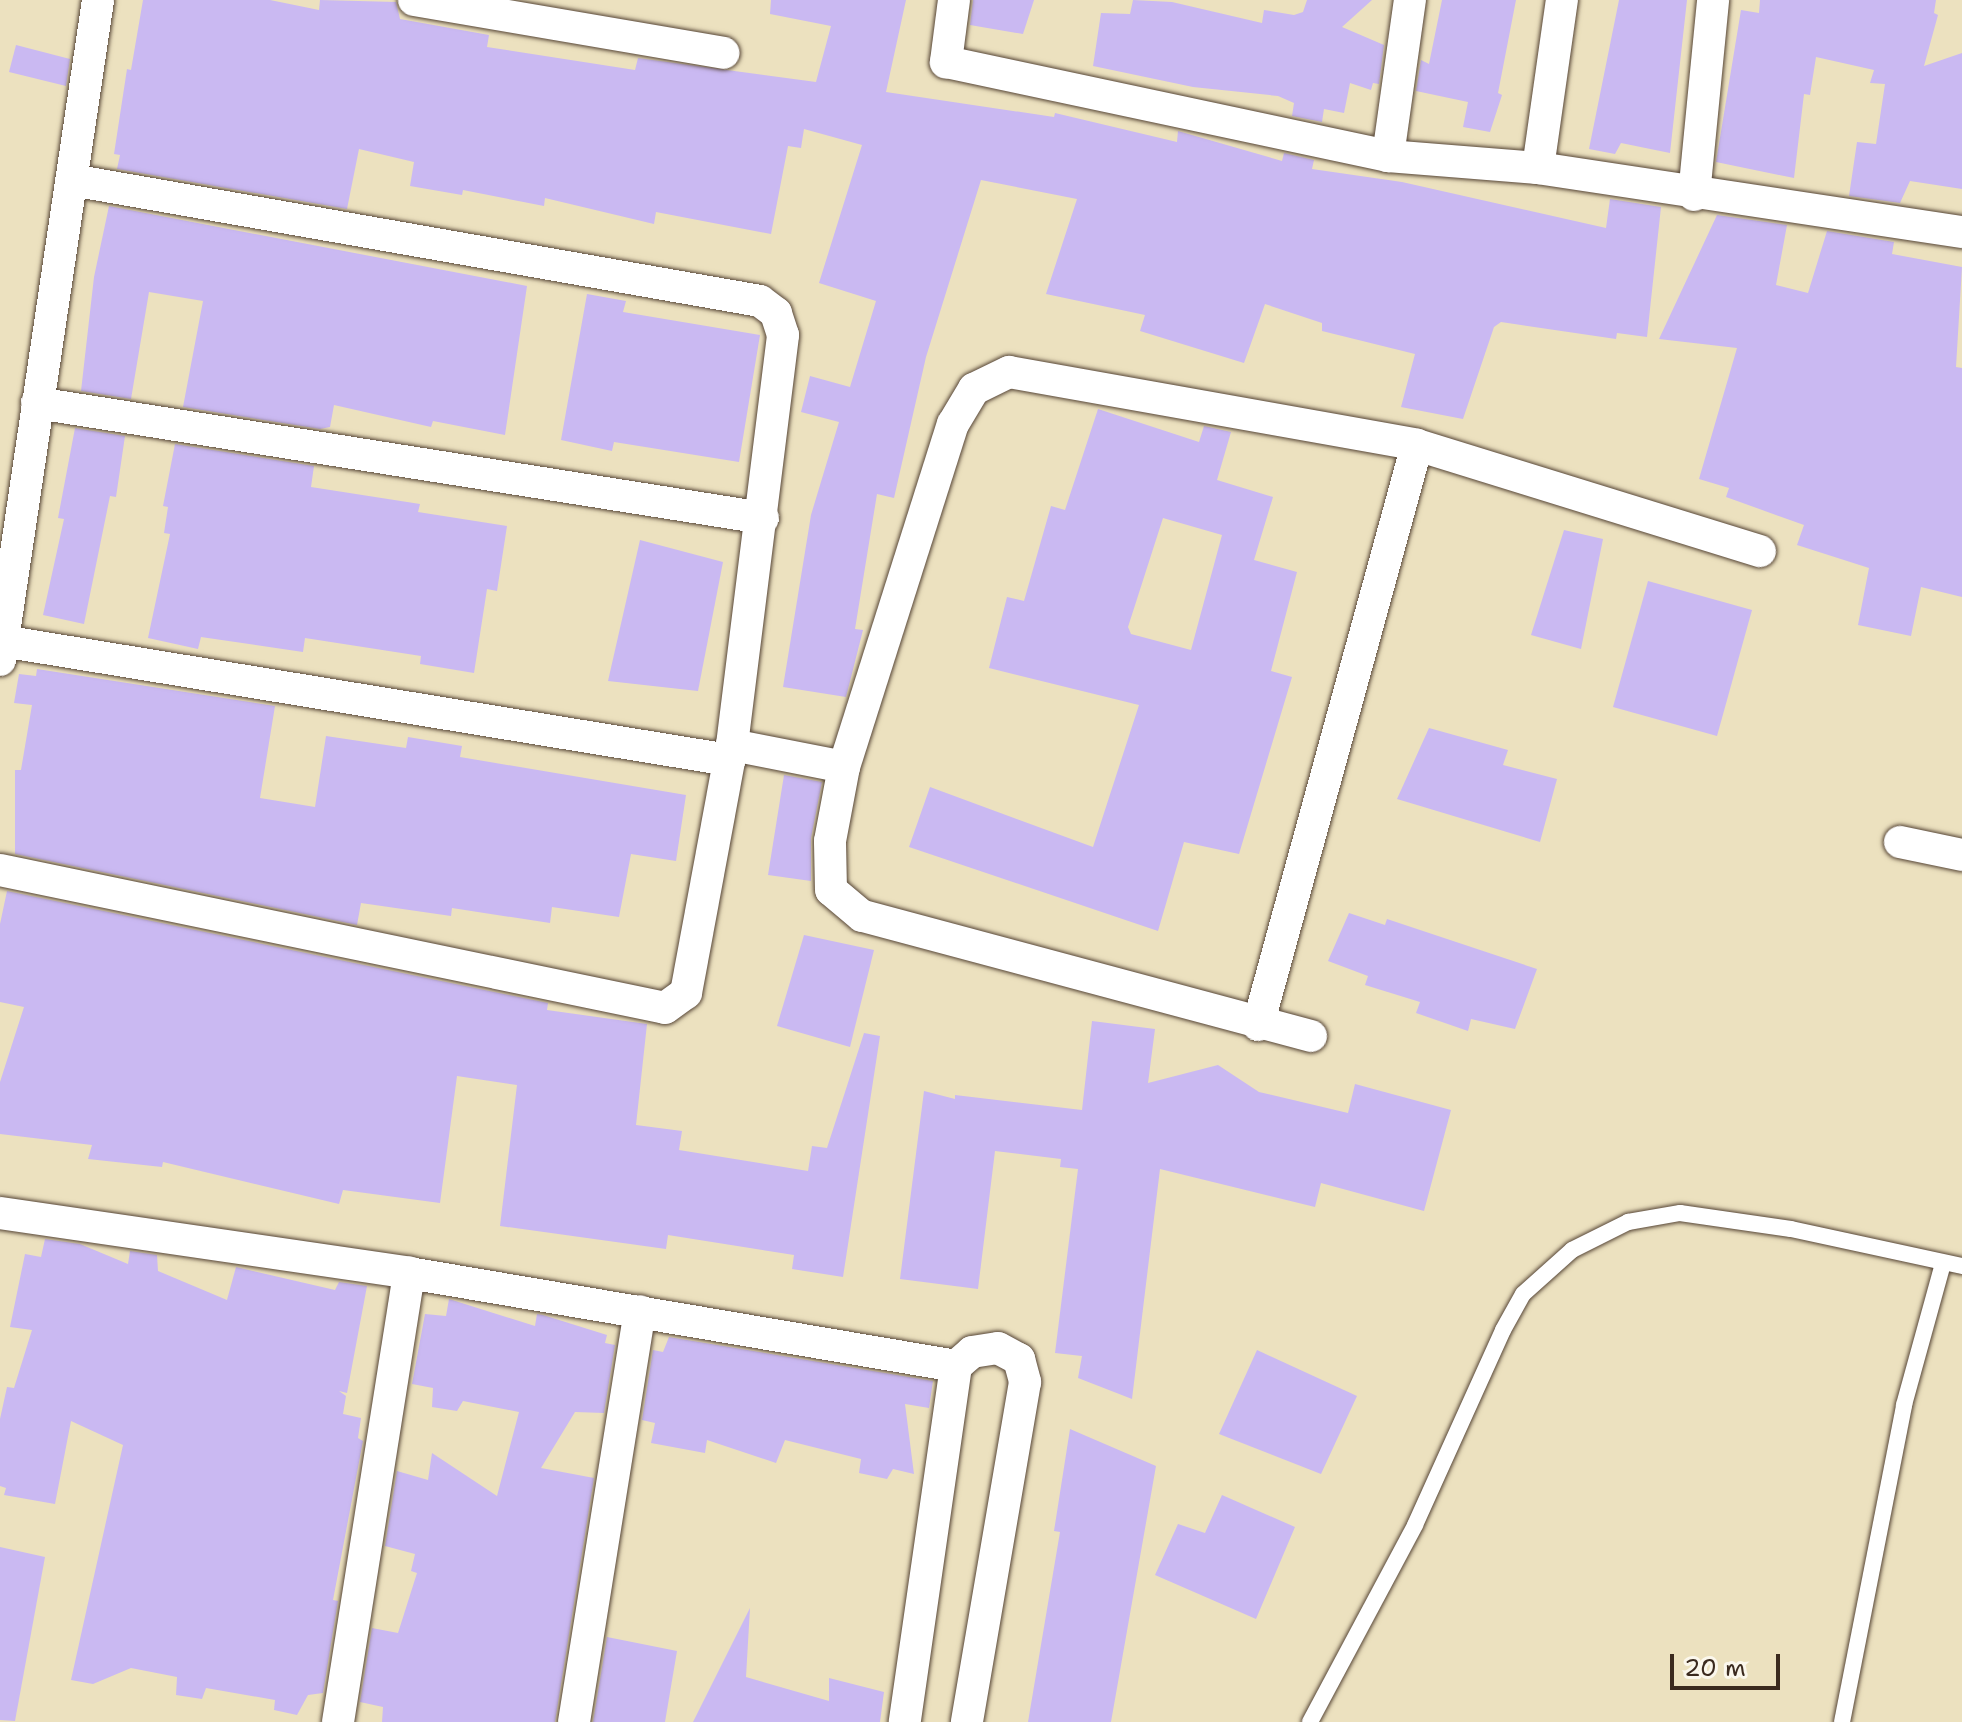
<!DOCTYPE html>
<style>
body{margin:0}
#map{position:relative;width:1962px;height:1722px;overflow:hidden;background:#ece1bf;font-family:"Shantell Sans",sans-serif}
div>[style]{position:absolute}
.building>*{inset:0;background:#cab9f2}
.roads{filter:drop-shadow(0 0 2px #564536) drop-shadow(0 0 2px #564536)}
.lane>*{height:16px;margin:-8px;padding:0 8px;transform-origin:8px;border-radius:8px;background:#fff}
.street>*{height:32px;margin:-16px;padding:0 16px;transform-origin:16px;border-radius:16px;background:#fff}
span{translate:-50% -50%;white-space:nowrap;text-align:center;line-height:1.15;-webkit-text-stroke:6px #fbf7ec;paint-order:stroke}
.scale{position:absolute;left:1670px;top:1654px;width:110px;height:36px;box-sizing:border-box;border:4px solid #3b2a1e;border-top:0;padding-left:10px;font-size:24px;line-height:28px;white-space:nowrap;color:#3b2a1e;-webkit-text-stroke:6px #fbf7ec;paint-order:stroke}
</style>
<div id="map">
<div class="building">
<i style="clip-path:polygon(143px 0,270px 0,319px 10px,320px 0,396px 2px,400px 19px,489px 35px,487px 47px,635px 70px,638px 58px,816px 82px,831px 26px,770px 14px,771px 0,906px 0,886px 92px,1054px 117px,1055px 113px,1177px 142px,1178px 131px,1282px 161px,1284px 153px,1314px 160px,1312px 169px,1402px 182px,1606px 228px,1610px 199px,1661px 207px,1647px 337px,1617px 333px,1616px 339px,1501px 322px,1494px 327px,1463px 419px,1401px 407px,1415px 354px,1322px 331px,1322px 323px,1265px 304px,1244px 363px,1140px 331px,1145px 315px,1046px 294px,1077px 199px,981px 180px,926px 357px,894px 498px,877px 494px,855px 629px,863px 630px,846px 697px,783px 687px,811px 515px,839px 422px,801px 412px,810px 376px,850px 387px,876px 301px,819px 283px,862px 145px,804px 129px,801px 148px,788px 146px,771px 234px,656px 212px,654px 224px,545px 198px,544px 206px,463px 190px,462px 195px,410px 186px,414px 162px,359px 149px,347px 209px,117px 169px,120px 155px,114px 154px,127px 69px,131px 70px)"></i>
<i style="clip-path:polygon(973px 0,1034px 0,1023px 34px,970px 25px)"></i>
<i style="clip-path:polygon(1133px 0,1172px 2px,1262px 23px,1264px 10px,1294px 15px,1303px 12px,1307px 0,1372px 0,1342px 27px,1384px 45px,1379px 84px,1373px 83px,1371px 90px,1350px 83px,1344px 113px,1324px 109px,1322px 122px,1292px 116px,1294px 103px,1278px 96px,1193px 87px,1093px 66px,1101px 13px,1130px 14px)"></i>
<i style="clip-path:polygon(1442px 0,1516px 0,1498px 93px,1502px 95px,1490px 132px,1463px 127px,1468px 102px,1416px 91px,1421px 60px,1429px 64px)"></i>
<i style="clip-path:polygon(1619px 0,1687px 0,1670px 153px,1621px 143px,1615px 154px,1589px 149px)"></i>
<i style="clip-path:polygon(1760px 0,1936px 0,1934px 13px,1938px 15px,1924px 66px,1962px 53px,1962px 189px,1910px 181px,1900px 203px,1849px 196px,1857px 142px,1876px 144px,1885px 84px,1870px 83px,1874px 70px,1816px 57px,1810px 95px,1804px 94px,1794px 178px,1716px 162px,1741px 10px,1759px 13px)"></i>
<i style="clip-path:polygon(16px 45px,70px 59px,66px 86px,9px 72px)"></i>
<i style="clip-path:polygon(109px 206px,527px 286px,505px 435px,433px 421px,431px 427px,334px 405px,330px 427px,320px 429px,183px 407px,203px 301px,149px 292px,131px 399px,81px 391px,94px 277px)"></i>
<i style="clip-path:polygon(1717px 215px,1787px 225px,1776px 285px,1808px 293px,1827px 231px,1894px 242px,1892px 254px,1962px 267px,1956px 367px,1962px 368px,1962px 597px,1921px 587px,1911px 636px,1858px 625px,1869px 568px,1797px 545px,1804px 525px,1726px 497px,1729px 488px,1699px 479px,1737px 348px,1659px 339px)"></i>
<i style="clip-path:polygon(587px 294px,626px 301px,623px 312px,760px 335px,739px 462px,614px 442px,612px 451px,561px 440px)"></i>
<i style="clip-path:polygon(evenodd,1098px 409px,1199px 442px,1204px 426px,1231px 432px,1217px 480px,1273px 497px,1254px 560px,1297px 572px,1271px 671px,1292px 677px,1239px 854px,1184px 842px,1158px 931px,909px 847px,930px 787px,1093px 847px,1139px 705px,989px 668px,1007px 597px,1024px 601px,1051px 506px,1065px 510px,1098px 409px,1163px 518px,1222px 535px,1191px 650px,1131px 634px,1128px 627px,1163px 518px)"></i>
<i style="clip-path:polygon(75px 428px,125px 436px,116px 497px,110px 496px,84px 624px,43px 615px,64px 519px,58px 518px)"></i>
<i style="clip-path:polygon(175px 444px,314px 466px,311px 487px,420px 504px,418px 512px,507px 526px,497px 591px,487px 589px,474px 673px,420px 664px,421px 656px,305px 638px,303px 652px,201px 637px,198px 649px,148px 638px,170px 534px,164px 533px,168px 507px,163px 506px)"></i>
<i style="clip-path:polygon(1564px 530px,1603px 539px,1581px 649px,1531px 635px)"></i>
<i style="clip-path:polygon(640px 540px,723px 562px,698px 691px,608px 681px)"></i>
<i style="clip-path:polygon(1648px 581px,1752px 610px,1717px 736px,1613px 707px)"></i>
<i style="clip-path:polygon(37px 669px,275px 706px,260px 798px,315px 807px,326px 736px,406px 748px,408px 737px,462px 746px,460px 757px,686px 795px,676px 861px,631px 854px,619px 917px,552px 907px,550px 923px,452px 908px,451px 916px,361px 903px,357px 925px,15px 854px,15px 770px,21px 770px,32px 705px,14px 703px,19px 674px,36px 676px)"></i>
<i style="clip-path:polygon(1429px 728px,1508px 750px,1503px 765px,1557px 779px,1540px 842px,1397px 799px)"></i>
<i style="clip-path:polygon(784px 775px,822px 782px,811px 838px,811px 881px,768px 875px)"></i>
<i style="clip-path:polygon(7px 891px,548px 1003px,547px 1010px,647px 1024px,636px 1125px,682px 1131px,679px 1150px,808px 1171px,812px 1146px,827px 1148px,864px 1033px,880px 1036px,843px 1277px,792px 1269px,794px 1255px,668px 1235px,666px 1249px,500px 1226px,517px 1085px,457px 1076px,440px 1203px,343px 1190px,339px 1204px,163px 1162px,162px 1167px,88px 1159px,92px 1145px,0 1134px,0 1082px,24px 1007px,0 1002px,0 924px)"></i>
<i style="clip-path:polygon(1349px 913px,1385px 925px,1387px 919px,1537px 969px,1515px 1029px,1471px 1019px,1468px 1031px,1416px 1013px,1420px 1002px,1365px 985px,1368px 976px,1328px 961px)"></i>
<i style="clip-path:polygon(804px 935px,874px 950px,850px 1047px,777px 1026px)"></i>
<i style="clip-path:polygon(1092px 1021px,1155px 1029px,1148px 1083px,1218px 1065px,1259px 1092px,1348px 1113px,1355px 1084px,1451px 1110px,1424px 1211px,1321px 1183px,1315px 1207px,1160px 1169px,1132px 1399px,1078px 1378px,1082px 1356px,1055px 1353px,1078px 1169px,1060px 1167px,1061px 1159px,995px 1151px,978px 1289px,900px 1279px,924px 1091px,955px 1099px,955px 1095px,1082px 1110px)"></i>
<i style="clip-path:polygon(45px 1239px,80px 1244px,128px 1264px,130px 1251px,157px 1255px,158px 1271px,227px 1300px,236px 1267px,335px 1290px,339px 1282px,367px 1286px,347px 1393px,339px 1391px,346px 1396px,343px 1414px,361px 1418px,358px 1438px,363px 1441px,333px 1600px,338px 1601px,323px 1693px,308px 1695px,297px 1715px,274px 1710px,275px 1700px,206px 1688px,202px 1699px,176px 1695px,177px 1677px,131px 1668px,93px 1684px,71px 1680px,123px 1445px,71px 1421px,55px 1504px,4px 1495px,6px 1488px,0 1486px,0 1419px,7px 1387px,14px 1388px,32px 1330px,10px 1327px,25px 1254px,41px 1257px)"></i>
<i style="clip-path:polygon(449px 1299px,535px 1326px,537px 1314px,543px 1315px,607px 1335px,605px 1343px,615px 1345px,604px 1413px,575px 1412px,541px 1468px,594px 1478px,555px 1722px,382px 1722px,383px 1707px,360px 1702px,372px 1628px,398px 1633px,417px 1573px,411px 1571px,415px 1554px,385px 1546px,397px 1471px,428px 1480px,432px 1453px,497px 1496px,519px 1412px,463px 1401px,457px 1411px,432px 1407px,433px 1388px,412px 1384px,425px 1314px,446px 1316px)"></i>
<i style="clip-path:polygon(669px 1337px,933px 1381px,929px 1408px,905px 1404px,914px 1474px,893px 1469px,887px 1479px,859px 1473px,861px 1459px,785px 1440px,776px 1463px,707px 1440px,705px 1453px,651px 1443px,655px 1423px,642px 1420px,653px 1350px,663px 1352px)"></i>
<i style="clip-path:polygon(1257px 1350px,1357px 1396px,1321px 1474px,1219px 1434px)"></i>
<i style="clip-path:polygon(1070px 1429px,1156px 1466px,1111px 1722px,1028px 1722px,1060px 1532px,1054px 1531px)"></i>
<i style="clip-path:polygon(1222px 1495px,1295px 1527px,1256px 1619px,1155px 1575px,1178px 1524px,1205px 1533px)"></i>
<i style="clip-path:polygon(0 1547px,45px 1557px,15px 1721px,0 1720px)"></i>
<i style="clip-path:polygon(750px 1608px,746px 1677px,829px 1701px,829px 1678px,884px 1692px,880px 1722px,693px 1722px)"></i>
<i style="clip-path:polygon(607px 1637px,677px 1651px,665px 1722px,593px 1722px)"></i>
</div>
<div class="roads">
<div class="lane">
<i style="left:1310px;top:1722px;width:223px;rotate:-61.9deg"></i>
<i style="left:1415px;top:1525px;width:214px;rotate:-65.7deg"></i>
<i style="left:1503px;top:1330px;width:41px;rotate:-60.9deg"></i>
<i style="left:1523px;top:1294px;width:66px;rotate:-41.9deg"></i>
<i style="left:1572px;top:1250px;width:63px;rotate:-26.6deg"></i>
<i style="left:1628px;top:1222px;width:53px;rotate:-9.8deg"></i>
<i style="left:1680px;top:1213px;width:112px;rotate:8.2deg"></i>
<i style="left:1791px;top:1229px;width:175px;rotate:12.2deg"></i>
<i style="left:1842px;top:1722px;width:323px;rotate:-78.9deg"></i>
<i style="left:1904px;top:1405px;width:147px;rotate:-74.6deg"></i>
</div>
<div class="street">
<i style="left:414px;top:0;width:314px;rotate:9.7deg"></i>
<i style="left:954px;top:0;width:63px;rotate:97.4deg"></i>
<i style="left:946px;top:62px;width:452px;rotate:12deg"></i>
<i style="left:1388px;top:156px;width:150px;rotate:4.6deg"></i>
<i style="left:1538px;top:168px;width:429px;rotate:8.6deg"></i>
<i style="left:1388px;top:156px;width:158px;rotate:-82deg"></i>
<i style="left:1538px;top:168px;width:170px;rotate:-81.9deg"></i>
<i style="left:1694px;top:195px;width:196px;rotate:-84.4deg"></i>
<i style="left:37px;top:403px;width:735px;rotate:9deg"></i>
<i style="left:2px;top:641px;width:737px;rotate:9.3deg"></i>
<i style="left:0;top:660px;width:667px;rotate:-81.55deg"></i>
<i style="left:732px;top:745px;width:114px;rotate:11.1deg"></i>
<i style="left:1900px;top:842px;width:63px;rotate:11.8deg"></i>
<i style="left:0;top:870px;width:679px;rotate:11.72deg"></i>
<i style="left:665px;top:1008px;width:26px;rotate:-36deg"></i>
<i style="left:686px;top:993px;width:252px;rotate:-79.5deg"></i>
<i style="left:732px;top:745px;width:413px;rotate:-82.9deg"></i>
<i style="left:783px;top:335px;width:23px;rotate:-108deg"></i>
<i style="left:776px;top:313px;width:20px;rotate:-143deg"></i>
<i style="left:760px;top:301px;width:699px;rotate:-170.03deg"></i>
<i style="left:1258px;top:1025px;width:601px;rotate:-74.67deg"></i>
<i style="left:1311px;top:1036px;width:465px;rotate:-165deg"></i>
<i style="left:862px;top:916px;width:40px;rotate:-140deg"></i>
<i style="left:831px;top:890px;width:49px;rotate:-91.2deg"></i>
<i style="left:830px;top:841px;width:75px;rotate:-79.3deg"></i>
<i style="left:844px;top:767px;width:360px;rotate:-72.4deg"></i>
<i style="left:953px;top:424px;width:41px;rotate:-59deg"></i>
<i style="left:974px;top:389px;width:39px;rotate:-26deg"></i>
<i style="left:1009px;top:372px;width:414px;rotate:10.1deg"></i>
<i style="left:1417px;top:445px;width:359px;rotate:17.2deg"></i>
<i style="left:0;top:1213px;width:413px;rotate:8.3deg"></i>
<i style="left:409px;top:1273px;width:555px;rotate:9.65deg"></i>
<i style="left:956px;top:1366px;width:360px;rotate:98.2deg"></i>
<i style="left:956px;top:1366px;width:21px;rotate:-41deg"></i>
<i style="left:972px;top:1352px;width:26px;rotate:-9deg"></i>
<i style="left:998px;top:1348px;width:24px;rotate:28deg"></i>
<i style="left:1019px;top:1359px;width:24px;rotate:75deg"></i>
<i style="left:1025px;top:1382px;width:345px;rotate:99.7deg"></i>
<i style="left:338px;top:1722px;width:455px;rotate:-81deg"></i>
<i style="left:574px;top:1722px;width:416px;rotate:-80.9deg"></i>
</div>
</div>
<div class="scale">20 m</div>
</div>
